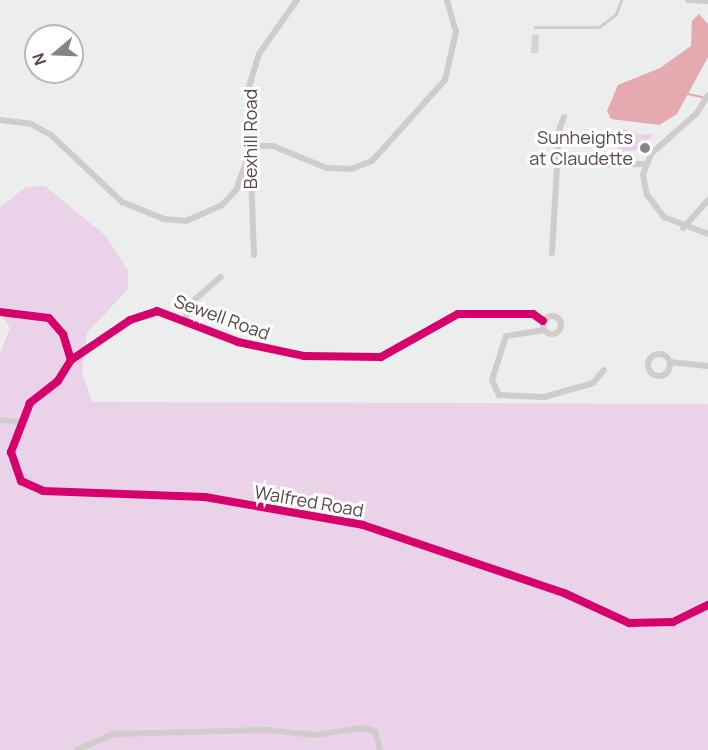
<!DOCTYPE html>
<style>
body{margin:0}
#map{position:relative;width:708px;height:750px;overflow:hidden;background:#eceded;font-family:Manrope,sans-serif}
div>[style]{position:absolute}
.green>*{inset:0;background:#ead2e9}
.water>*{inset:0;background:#e4aab0}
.stream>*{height:2px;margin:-1px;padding:0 1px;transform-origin:1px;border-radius:1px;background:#e4aab0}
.building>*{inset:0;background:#d5d4d3}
.service>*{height:3px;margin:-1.5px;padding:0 1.5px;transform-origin:1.5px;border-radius:1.5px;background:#cfcccb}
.minor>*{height:6px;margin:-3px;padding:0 3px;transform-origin:3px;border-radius:3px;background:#cfcccb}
.minor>.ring{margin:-3px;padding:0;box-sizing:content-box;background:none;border:6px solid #cfcccb;border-radius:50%}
.cycleway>*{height:8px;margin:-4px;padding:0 4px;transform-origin:4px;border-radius:4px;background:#d6006c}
.dots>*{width:16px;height:16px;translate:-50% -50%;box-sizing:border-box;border:3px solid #fff;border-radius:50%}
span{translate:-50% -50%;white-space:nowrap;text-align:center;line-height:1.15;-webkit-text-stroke:6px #fff;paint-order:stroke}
.poi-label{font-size:18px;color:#564846}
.right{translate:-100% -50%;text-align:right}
.street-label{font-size:18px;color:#564846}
.north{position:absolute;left:24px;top:24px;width:60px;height:60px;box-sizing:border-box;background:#fff;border:2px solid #bbb6b5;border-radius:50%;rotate:251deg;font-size:16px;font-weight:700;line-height:24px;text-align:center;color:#564846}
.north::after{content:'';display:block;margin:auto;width:21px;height:27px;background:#8a8280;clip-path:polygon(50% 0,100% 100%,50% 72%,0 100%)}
</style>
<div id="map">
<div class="green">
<i style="clip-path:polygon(618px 127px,642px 135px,654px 134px,640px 150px,618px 152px)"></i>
<i style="clip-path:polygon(45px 186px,106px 236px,128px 271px,128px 289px,87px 333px,82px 372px,92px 402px,708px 404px,708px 750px,0 750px,0 353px,10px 328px,0 313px,0 207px,26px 187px)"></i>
</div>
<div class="water">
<i style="clip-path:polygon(699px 14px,708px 24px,708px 57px,677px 114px,659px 125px,611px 119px,607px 111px,618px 85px,660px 68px,691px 46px,692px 21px)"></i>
</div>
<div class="stream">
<i style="left:688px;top:94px;width:17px;rotate:13deg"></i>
</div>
<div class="building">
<i style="clip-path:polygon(532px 35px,539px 35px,538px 53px,531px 53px)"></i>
</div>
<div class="service">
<i style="left:535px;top:27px;width:64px"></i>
<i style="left:599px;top:27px;width:21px;rotate:-37deg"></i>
<i style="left:616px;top:14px;width:15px;rotate:-70deg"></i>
</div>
<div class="minor">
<i style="left:688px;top:0;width:20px;rotate:3deg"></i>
<i style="left:708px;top:95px;width:22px;rotate:122deg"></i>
<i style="left:696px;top:114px;width:60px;rotate:138.4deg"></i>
<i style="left:651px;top:154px;width:22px;rotate:111deg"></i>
<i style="left:643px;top:175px;width:20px;rotate:79deg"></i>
<i style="left:647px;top:195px;width:28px;rotate:52deg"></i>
<i style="left:664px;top:217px;width:47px;rotate:21.1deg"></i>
<i style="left:0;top:120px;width:31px;rotate:7deg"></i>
<i style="left:31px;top:124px;width:23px;rotate:29deg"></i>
<i style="left:51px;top:135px;width:98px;rotate:43.3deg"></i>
<i style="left:122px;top:202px;width:45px;rotate:22deg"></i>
<i style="left:164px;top:219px;width:22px;rotate:5deg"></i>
<i style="left:186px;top:221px;width:39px;rotate:-24deg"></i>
<i style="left:222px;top:205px;width:21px;rotate:-47deg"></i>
<i style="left:236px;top:190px;width:32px;rotate:-70deg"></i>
<i style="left:247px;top:146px;width:26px"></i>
<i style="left:273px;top:146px;width:58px;rotate:22.2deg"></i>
<i style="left:327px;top:168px;width:24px;rotate:2deg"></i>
<i style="left:351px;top:169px;width:22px;rotate:-21deg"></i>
<i style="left:372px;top:161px;width:109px;rotate:-48deg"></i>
<i style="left:445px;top:80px;width:49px;rotate:-77.1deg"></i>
<i style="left:456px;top:32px;width:33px;rotate:-106deg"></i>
<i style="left:557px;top:165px;width:88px;rotate:-0.7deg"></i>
<i style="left:683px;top:228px;width:38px;rotate:-48deg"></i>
<i style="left:552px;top:253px;width:123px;rotate:-86.7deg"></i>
<i style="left:559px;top:130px;width:14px;rotate:-69deg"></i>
<i style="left:254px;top:255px;width:165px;rotate:-92.1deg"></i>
<i style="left:248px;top:90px;width:38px;rotate:-73deg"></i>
<i style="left:259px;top:54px;width:66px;rotate:-54.9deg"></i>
<i style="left:0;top:312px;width:49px;rotate:7deg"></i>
<i style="left:49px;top:318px;width:21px;rotate:49deg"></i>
<i style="left:63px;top:334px;width:27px;rotate:73deg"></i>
<i style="left:71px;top:360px;width:25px;rotate:122deg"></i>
<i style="left:58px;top:381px;width:36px;rotate:142deg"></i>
<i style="left:30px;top:403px;width:53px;rotate:111.2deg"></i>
<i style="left:11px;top:452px;width:31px;rotate:71deg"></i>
<i style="left:21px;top:481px;width:24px;rotate:24deg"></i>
<i style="left:43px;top:491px;width:162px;rotate:2.1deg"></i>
<i style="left:205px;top:497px;width:160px;rotate:10deg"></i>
<i style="left:363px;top:525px;width:212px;rotate:18.7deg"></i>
<i style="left:564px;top:593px;width:72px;rotate:24.8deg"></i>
<i style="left:629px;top:623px;width:44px;rotate:-1.3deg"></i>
<i style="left:673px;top:622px;width:39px;rotate:-26deg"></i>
<i class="ring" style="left:543px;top:316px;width:12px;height:12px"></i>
<i style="left:185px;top:319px;width:18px;rotate:-68deg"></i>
<i style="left:192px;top:302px;width:38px;rotate:-41deg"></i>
<i style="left:544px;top:330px;width:38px;rotate:171deg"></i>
<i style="left:506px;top:336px;width:46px;rotate:107.7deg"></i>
<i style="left:492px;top:380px;width:17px;rotate:65deg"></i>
<i style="left:499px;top:395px;width:45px;rotate:2.5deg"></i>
<i style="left:544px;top:397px;width:51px;rotate:-15.9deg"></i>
<i style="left:593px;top:383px;width:17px;rotate:-50deg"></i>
<i class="ring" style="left:648px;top:354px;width:16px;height:16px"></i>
<i style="left:71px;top:360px;width:71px;rotate:-34.1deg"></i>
<i style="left:130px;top:320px;width:28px;rotate:-18deg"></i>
<i style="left:157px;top:311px;width:87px;rotate:20.9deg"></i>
<i style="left:238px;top:342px;width:67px;rotate:12deg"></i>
<i style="left:304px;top:356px;width:77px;rotate:0.7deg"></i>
<i style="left:381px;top:357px;width:88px;rotate:-29.2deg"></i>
<i style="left:458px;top:314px;width:75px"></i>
<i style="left:533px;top:314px;width:12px;rotate:35deg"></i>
<i style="left:670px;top:362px;width:38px;rotate:6deg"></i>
<i style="left:0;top:420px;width:20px;rotate:6deg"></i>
<i style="left:77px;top:750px;width:39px;rotate:-24deg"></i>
<i style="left:113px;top:734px;width:155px;rotate:-1.5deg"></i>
<i style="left:268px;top:730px;width:47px;rotate:6.1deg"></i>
<i style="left:315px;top:735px;width:48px;rotate:-8.5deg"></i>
<i style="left:362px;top:728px;width:13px;rotate:13deg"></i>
<i style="left:375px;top:731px;width:20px;rotate:75deg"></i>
</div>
<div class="cycleway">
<i style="left:0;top:312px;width:49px;rotate:7deg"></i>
<i style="left:49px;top:318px;width:21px;rotate:49deg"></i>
<i style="left:63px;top:334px;width:27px;rotate:73deg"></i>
<i style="left:71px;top:360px;width:25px;rotate:122deg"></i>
<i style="left:58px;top:381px;width:36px;rotate:142deg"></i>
<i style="left:30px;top:403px;width:53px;rotate:111.2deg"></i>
<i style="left:11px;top:452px;width:31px;rotate:71deg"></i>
<i style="left:21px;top:481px;width:24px;rotate:24deg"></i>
<i style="left:43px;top:491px;width:162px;rotate:2.1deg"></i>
<i style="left:205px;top:497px;width:160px;rotate:10deg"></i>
<i style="left:363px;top:525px;width:212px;rotate:18.7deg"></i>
<i style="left:564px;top:593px;width:72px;rotate:24.8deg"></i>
<i style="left:629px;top:623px;width:44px;rotate:-1.3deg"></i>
<i style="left:673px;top:622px;width:39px;rotate:-26deg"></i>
<i style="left:71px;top:360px;width:71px;rotate:-34.1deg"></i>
<i style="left:130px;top:320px;width:28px;rotate:-18deg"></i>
<i style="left:157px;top:311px;width:87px;rotate:20.9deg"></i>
<i style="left:238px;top:342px;width:67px;rotate:12deg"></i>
<i style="left:304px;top:356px;width:77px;rotate:0.7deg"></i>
<i style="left:381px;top:357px;width:88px;rotate:-29.2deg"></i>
<i style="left:458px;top:314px;width:75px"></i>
<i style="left:533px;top:314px;width:12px;rotate:35deg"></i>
</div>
<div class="dots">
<i style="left:645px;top:148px;background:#8a8280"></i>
</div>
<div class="poi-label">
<span class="right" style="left:633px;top:148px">Sunheights<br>at Claudette</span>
</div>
<div class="street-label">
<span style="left:250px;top:139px;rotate:-90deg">Bexhill Road</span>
<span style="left:222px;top:317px;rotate:20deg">Sewell Road</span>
<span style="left:309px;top:501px;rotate:10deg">Walfred Road</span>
</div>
<div class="north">N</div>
</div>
